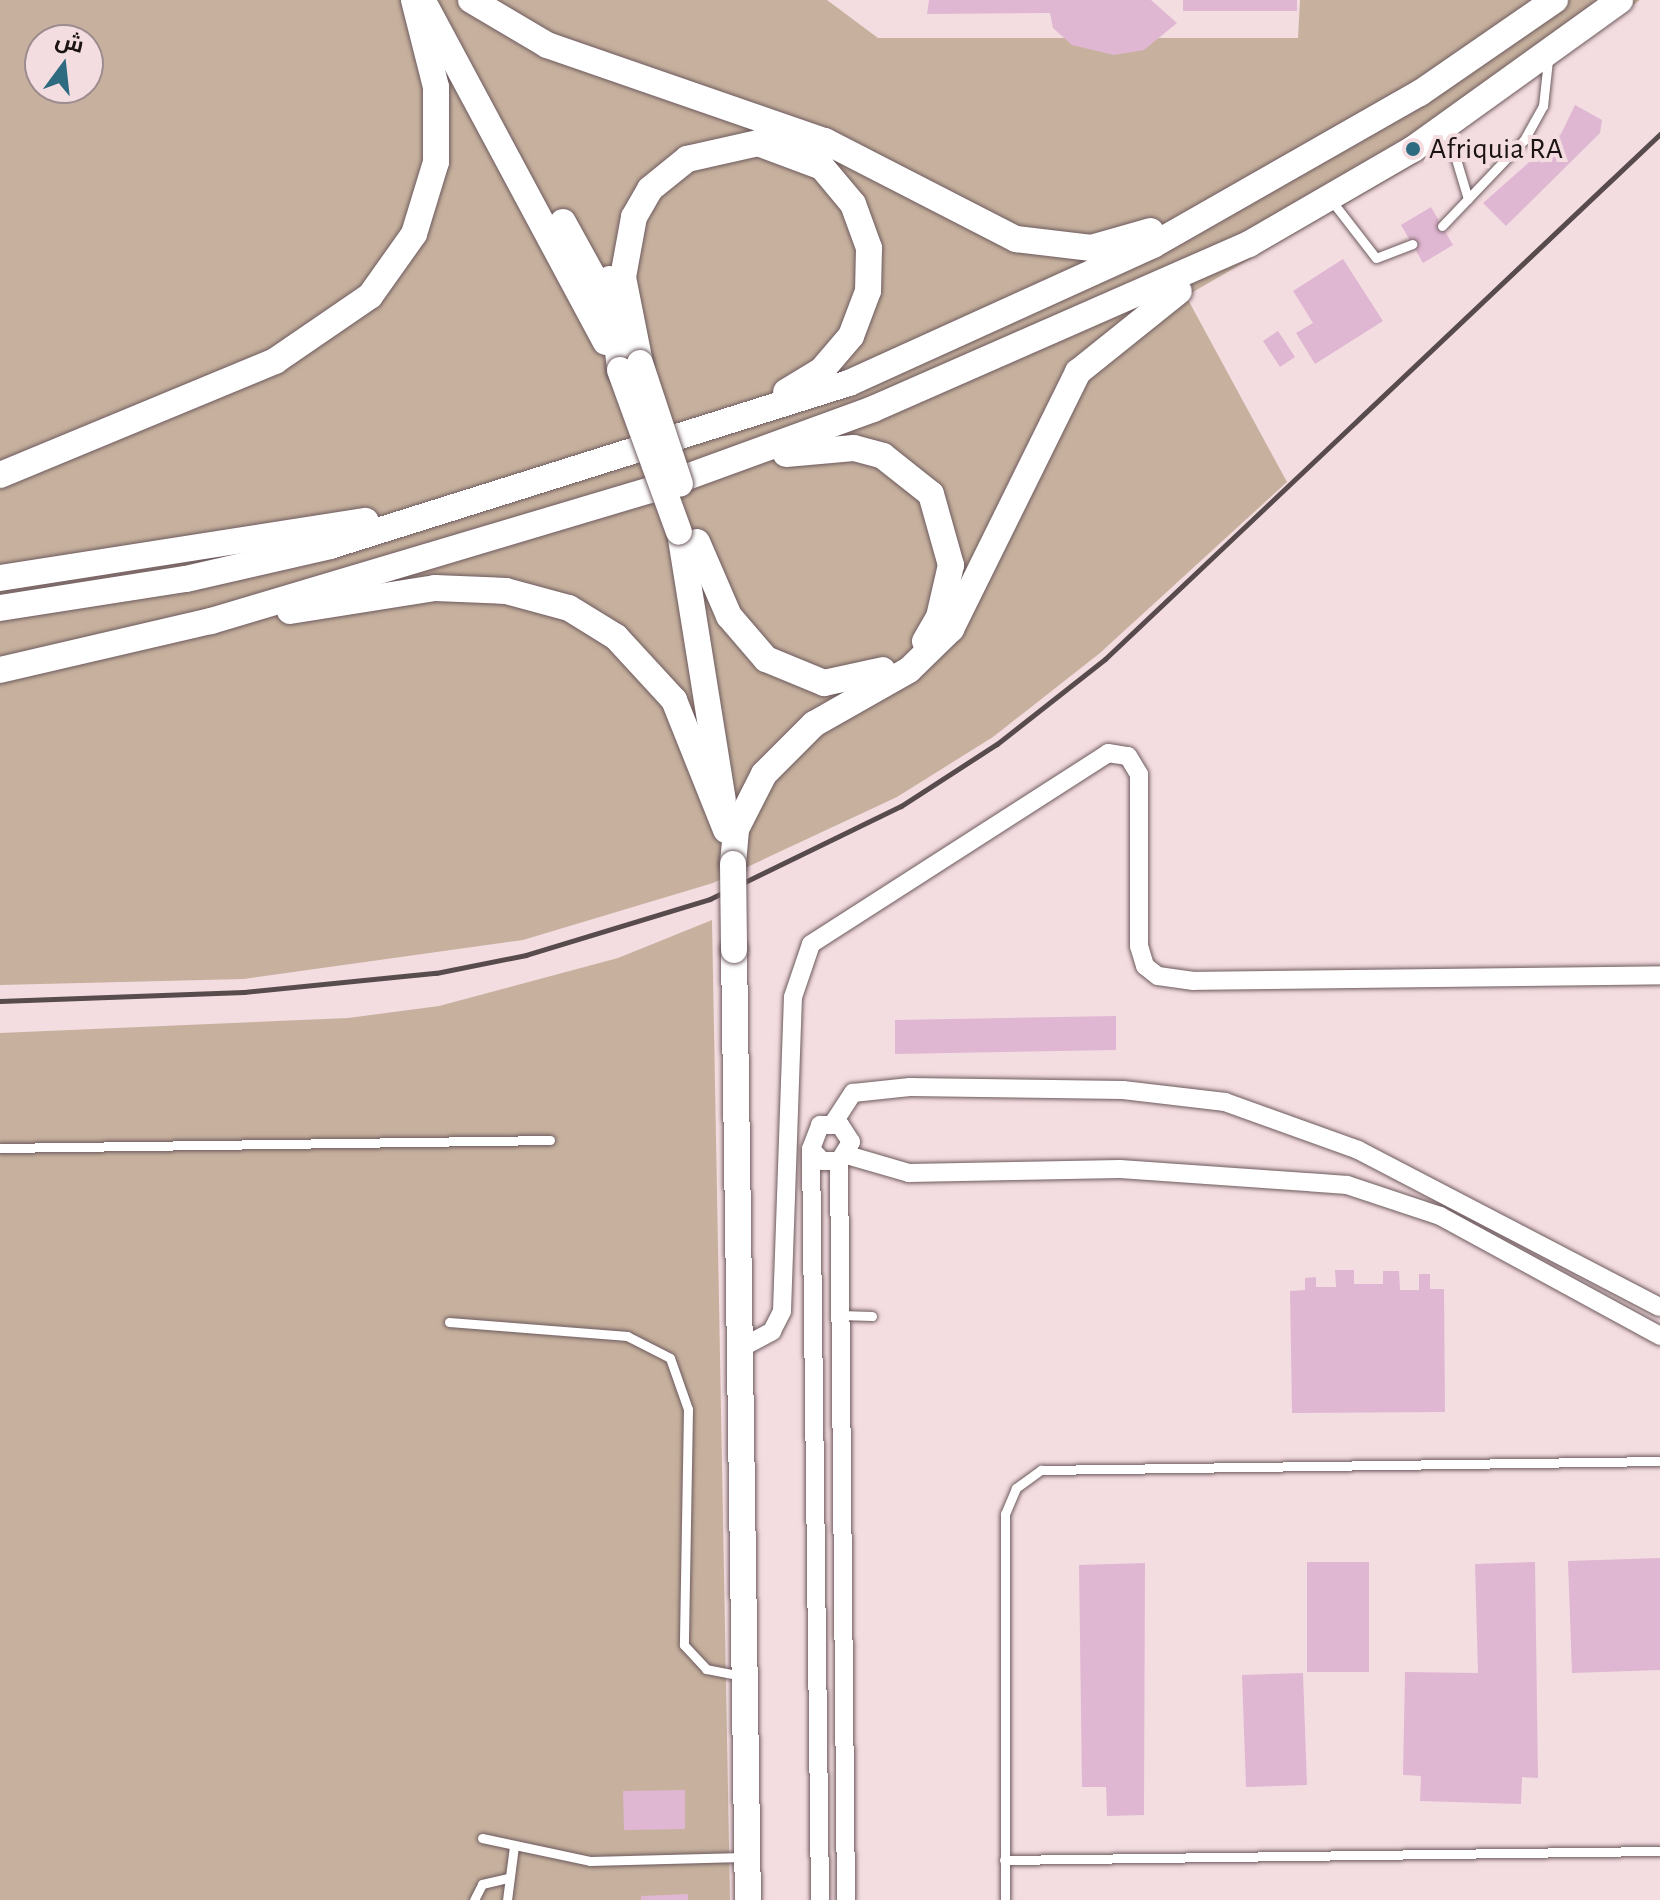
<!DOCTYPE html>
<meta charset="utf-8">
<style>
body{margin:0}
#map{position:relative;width:1660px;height:1900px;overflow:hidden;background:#f4dde1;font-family:"Alegreya Sans",Cairo,sans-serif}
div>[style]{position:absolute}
.green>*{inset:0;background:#c7b19e}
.building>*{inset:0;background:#dfb7d2}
.roads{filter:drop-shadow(0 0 2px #6d5a5d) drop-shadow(0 0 2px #6d5a5d)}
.lane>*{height:9px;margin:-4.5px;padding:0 4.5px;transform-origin:4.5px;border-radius:4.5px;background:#fff}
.street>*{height:18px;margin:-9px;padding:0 9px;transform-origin:9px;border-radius:9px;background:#fff}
.secondary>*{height:26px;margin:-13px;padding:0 13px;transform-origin:13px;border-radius:13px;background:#fff}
.rail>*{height:5px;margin:-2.5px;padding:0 2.5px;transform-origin:2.5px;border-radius:2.5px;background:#584b4d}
.bridges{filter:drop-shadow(0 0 2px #6d5a5d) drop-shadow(0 0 2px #6d5a5d)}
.secondary-bridge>*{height:26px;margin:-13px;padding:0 13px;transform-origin:13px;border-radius:13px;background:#fff}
.dots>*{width:22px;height:22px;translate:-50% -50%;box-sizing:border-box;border:4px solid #f4dde1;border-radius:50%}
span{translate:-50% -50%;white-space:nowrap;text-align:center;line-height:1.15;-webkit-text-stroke:8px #f4dde1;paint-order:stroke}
.poi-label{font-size:30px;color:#1a1213}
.left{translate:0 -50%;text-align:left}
.north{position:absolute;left:24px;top:24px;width:80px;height:80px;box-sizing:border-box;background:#f4dde1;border:2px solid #9d8c8f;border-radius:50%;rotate:15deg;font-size:22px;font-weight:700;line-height:32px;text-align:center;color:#1a1213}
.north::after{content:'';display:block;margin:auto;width:28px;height:36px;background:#2e6b81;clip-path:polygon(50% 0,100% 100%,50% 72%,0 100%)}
</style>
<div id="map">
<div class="green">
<i style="clip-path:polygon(evenodd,0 0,827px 0,878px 38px,1298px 38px,1300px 0,1640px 0,1417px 163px,1186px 296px,1287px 482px,1100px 653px,993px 737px,897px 797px,713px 883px,523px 940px,244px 979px,0 985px,0 0,40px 40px,88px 40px,88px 88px,40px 88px,40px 40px)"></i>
<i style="clip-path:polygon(712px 920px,730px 1900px,0 1900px,0 1033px,348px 1018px,439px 1006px,618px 958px)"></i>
</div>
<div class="building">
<i style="clip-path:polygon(929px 0,1151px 0,1177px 23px,1144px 50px,1114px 55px,1072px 45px,1053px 28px,1050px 13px,927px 14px)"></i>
<i style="clip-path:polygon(1183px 0,1297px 0,1297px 11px,1183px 11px)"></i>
<i style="clip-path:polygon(1575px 105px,1602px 120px,1600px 133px,1506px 226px,1483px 203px,1561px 134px)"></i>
<i style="clip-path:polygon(1431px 207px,1453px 245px,1423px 263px,1401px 225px)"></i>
<i style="clip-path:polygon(1343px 259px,1383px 321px,1315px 364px,1296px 333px,1313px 323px,1293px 291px)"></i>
<i style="clip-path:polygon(1278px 331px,1295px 357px,1280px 367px,1263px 341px)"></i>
<i style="clip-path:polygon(1116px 1016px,1116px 1050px,895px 1054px,895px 1020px)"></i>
<i style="clip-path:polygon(1335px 1270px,1354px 1270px,1354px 1284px,1383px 1284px,1383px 1271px,1399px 1271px,1400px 1290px,1419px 1290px,1419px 1274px,1430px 1274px,1430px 1289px,1444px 1289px,1445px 1412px,1292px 1413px,1290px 1291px,1305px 1290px,1305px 1278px,1316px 1277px,1316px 1287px,1336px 1287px)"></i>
<i style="clip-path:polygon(1660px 1558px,1660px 1670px,1572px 1673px,1568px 1561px)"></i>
<i style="clip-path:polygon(1307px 1562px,1369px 1562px,1369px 1672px,1307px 1672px)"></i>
<i style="clip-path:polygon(1535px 1562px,1538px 1778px,1522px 1777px,1521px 1804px,1420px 1801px,1421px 1776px,1403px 1775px,1405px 1672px,1478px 1673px,1475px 1564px)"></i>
<i style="clip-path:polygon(1145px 1563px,1144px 1815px,1107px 1816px,1106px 1787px,1082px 1787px,1079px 1565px)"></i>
<i style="clip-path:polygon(1303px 1673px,1307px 1785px,1246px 1787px,1242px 1675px)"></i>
<i style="clip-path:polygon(685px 1790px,685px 1829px,624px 1830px,623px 1791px)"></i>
<i style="clip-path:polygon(688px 1894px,688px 1900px,641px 1900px,641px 1896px)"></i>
</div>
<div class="roads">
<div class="lane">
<i style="left:1447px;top:129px;width:73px;rotate:73.3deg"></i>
<i style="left:1331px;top:200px;width:73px;rotate:52.2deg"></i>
<i style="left:1376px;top:258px;width:39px;rotate:-21deg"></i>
<i style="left:1442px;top:226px;width:119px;rotate:-46.4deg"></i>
<i style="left:1524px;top:140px;width:39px;rotate:-61deg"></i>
<i style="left:1543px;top:106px;width:46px;rotate:-83.8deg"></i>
<i style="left:0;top:1148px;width:550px;rotate:-0.83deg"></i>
<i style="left:840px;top:1315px;width:32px;rotate:2deg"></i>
<i style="left:449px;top:1322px;width:179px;rotate:4.5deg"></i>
<i style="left:627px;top:1336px;width:48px;rotate:27.1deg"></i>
<i style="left:670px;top:1358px;width:54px;rotate:70.6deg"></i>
<i style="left:688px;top:1409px;width:236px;rotate:91deg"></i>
<i style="left:684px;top:1645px;width:33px;rotate:47deg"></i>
<i style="left:706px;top:1669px;width:38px;rotate:11deg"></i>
<i style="left:482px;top:1838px;width:110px;rotate:12deg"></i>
<i style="left:590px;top:1861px;width:153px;rotate:-1.5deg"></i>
<i style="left:1004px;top:1860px;width:656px;rotate:-0.79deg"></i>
<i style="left:474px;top:1900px;width:18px;rotate:-63deg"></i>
<i style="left:482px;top:1884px;width:26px;rotate:-13deg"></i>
<i style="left:507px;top:1900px;width:54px;rotate:-82.6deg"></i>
<i style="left:1005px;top:1900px;width:386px;rotate:-90deg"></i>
<i style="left:1005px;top:1514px;width:28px;rotate:-67deg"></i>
<i style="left:1016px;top:1488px;width:31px;rotate:-36deg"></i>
<i style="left:1041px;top:1470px;width:619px;rotate:-0.83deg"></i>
</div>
<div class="street">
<i style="left:834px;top:1122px;width:35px;rotate:-57deg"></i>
<i style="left:853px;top:1093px;width:57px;rotate:-6deg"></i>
<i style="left:910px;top:1087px;width:213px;rotate:0.8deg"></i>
<i style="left:1123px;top:1090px;width:103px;rotate:6.7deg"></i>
<i style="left:1225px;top:1102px;width:141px;rotate:19.8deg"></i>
<i style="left:1358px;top:1150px;width:340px;rotate:27.5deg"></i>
<i style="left:811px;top:1149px;width:751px;rotate:89.31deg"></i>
<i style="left:847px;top:1155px;width:65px;rotate:16.2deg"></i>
<i style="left:909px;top:1173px;width:211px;rotate:-1.1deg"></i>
<i style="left:1120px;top:1169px;width:228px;rotate:4deg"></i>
<i style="left:1347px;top:1185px;width:98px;rotate:18.4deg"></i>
<i style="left:1440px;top:1216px;width:251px;rotate:28.6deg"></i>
<i style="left:839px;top:1161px;width:17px;rotate:180deg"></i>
<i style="left:822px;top:1161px;width:16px;rotate:-133deg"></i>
<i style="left:811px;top:1149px;width:26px;rotate:-69deg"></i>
<i style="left:820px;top:1125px;width:20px"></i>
<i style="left:840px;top:1125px;width:20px;rotate:57deg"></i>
<i style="left:851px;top:1142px;width:22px;rotate:122deg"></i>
<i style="left:839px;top:1161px;width:739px;rotate:89.46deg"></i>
<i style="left:737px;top:1350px;width:40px;rotate:-28deg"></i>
<i style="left:772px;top:1331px;width:22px;rotate:-63deg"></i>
<i style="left:782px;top:1311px;width:314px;rotate:-88deg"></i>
<i style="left:793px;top:997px;width:56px;rotate:-71.2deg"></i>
<i style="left:811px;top:944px;width:353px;rotate:-32.7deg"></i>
<i style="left:1108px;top:753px;width:20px;rotate:9deg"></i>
<i style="left:1128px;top:756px;width:21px;rotate:59deg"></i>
<i style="left:1139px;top:774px;width:172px;rotate:90deg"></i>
<i style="left:1139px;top:946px;width:21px;rotate:73deg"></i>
<i style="left:1145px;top:966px;width:16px;rotate:38deg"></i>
<i style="left:1158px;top:976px;width:36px;rotate:8deg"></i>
<i style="left:1194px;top:981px;width:466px;rotate:-0.7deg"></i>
</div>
<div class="secondary">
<i style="left:471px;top:0;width:88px;rotate:30.6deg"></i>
<i style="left:547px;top:45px;width:294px;rotate:19.1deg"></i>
<i style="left:825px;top:141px;width:215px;rotate:27.2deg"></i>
<i style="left:1016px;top:239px;width:76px;rotate:6.8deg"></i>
<i style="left:1091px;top:248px;width:62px;rotate:-15.8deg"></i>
<i style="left:426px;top:7px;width:380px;rotate:61.8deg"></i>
<i style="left:563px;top:222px;width:97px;rotate:61.1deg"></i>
<i style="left:610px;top:279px;width:92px;rotate:83.7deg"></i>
<i style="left:640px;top:363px;width:88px;rotate:-101.2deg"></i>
<i style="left:623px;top:277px;width:61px;rotate:-79.6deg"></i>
<i style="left:634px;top:217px;width:32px;rotate:-60deg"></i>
<i style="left:650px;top:189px;width:48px;rotate:-39deg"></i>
<i style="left:687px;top:159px;width:73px;rotate:-12.7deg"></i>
<i style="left:758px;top:143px;width:68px;rotate:20.6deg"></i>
<i style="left:822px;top:167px;width:48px;rotate:50deg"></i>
<i style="left:853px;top:204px;width:47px;rotate:70deg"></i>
<i style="left:869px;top:248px;width:43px;rotate:91.3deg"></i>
<i style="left:868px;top:291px;width:48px;rotate:110.7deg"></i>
<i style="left:851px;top:336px;width:45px;rotate:130.5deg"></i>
<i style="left:822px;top:370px;width:42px;rotate:148.6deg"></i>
<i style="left:786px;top:454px;width:68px;rotate:-5deg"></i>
<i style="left:854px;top:448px;width:30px;rotate:15deg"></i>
<i style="left:883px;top:456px;width:61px;rotate:38.4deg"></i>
<i style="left:931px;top:494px;width:74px;rotate:74.3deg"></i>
<i style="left:951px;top:565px;width:53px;rotate:103deg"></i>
<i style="left:939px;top:617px;width:28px;rotate:120deg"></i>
<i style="left:0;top:475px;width:298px;rotate:-22.5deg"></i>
<i style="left:275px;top:361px;width:115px;rotate:-34.4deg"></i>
<i style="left:370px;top:296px;width:76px;rotate:-54.6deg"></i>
<i style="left:414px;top:234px;width:75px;rotate:-73deg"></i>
<i style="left:436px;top:162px;width:75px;rotate:-90deg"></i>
<i style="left:436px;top:87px;width:90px;rotate:-104.2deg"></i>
<i style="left:681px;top:539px;width:264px;rotate:80.9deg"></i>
<i style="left:697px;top:542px;width:81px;rotate:66.6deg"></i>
<i style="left:729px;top:616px;width:57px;rotate:49.3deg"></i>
<i style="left:766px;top:659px;width:63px;rotate:22.5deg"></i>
<i style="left:824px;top:683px;width:60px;rotate:-12.4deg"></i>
<i style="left:0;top:578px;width:370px;rotate:-8.9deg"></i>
<i style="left:0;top:608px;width:188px;rotate:-8.9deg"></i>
<i style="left:186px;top:579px;width:148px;rotate:-12.9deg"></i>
<i style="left:330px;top:546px;width:544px;rotate:-17.44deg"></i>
<i style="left:849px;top:383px;width:334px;rotate:-24.4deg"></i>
<i style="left:1153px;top:245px;width:307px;rotate:-29.7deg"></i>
<i style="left:1420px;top:93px;width:164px;rotate:-34.6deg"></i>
<i style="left:290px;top:611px;width:147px;rotate:-9deg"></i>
<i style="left:435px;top:588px;width:71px;rotate:2.4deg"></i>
<i style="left:506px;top:591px;width:65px;rotate:15.1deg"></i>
<i style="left:569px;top:608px;width:55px;rotate:31.7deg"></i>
<i style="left:616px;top:637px;width:86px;rotate:47.4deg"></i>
<i style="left:674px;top:700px;width:140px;rotate:68.2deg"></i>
<i style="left:0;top:670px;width:217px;rotate:-13.1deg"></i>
<i style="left:211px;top:621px;width:459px;rotate:-16.6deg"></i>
<i style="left:651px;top:490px;width:236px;rotate:-20deg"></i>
<i style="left:873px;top:409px;width:411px;rotate:-23.7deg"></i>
<i style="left:1249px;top:244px;width:190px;rotate:-30.1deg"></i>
<i style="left:1413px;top:149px;width:255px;rotate:-35.7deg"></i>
<i style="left:733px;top:864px;width:35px;rotate:-85deg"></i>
<i style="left:736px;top:829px;width:62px;rotate:-63deg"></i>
<i style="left:764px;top:774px;width:71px;rotate:-45deg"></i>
<i style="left:814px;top:724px;width:109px;rotate:-29.6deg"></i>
<i style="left:909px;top:670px;width:59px;rotate:-44.3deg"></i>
<i style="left:951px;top:629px;width:287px;rotate:-63.7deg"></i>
<i style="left:1078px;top:372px;width:129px;rotate:-38.7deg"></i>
<i style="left:734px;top:950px;width:950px;rotate:89.16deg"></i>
</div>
</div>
<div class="rail">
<i style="left:0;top:1001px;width:244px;rotate:-2.1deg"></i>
<i style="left:244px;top:992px;width:193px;rotate:-5.7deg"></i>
<i style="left:436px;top:973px;width:92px;rotate:-11.3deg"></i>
<i style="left:526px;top:955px;width:192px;rotate:-16.9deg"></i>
<i style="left:710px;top:899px;width:212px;rotate:-26deg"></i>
<i style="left:901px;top:806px;width:114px;rotate:-32.9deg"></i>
<i style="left:997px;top:744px;width:137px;rotate:-38.2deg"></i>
<i style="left:1105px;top:659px;width:764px;rotate:-43.41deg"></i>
</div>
<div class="bridges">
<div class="secondary-bridge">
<i style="left:640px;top:363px;width:127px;rotate:71.7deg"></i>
<i style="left:620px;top:370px;width:172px;rotate:70deg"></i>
<i style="left:733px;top:864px;width:86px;rotate:89.3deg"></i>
</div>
</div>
<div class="dots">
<i style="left:1413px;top:149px;background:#2e6b81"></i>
</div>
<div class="poi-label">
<span class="left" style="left:1429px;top:149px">Afriquia RA</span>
</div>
<div class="north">ش</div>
</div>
